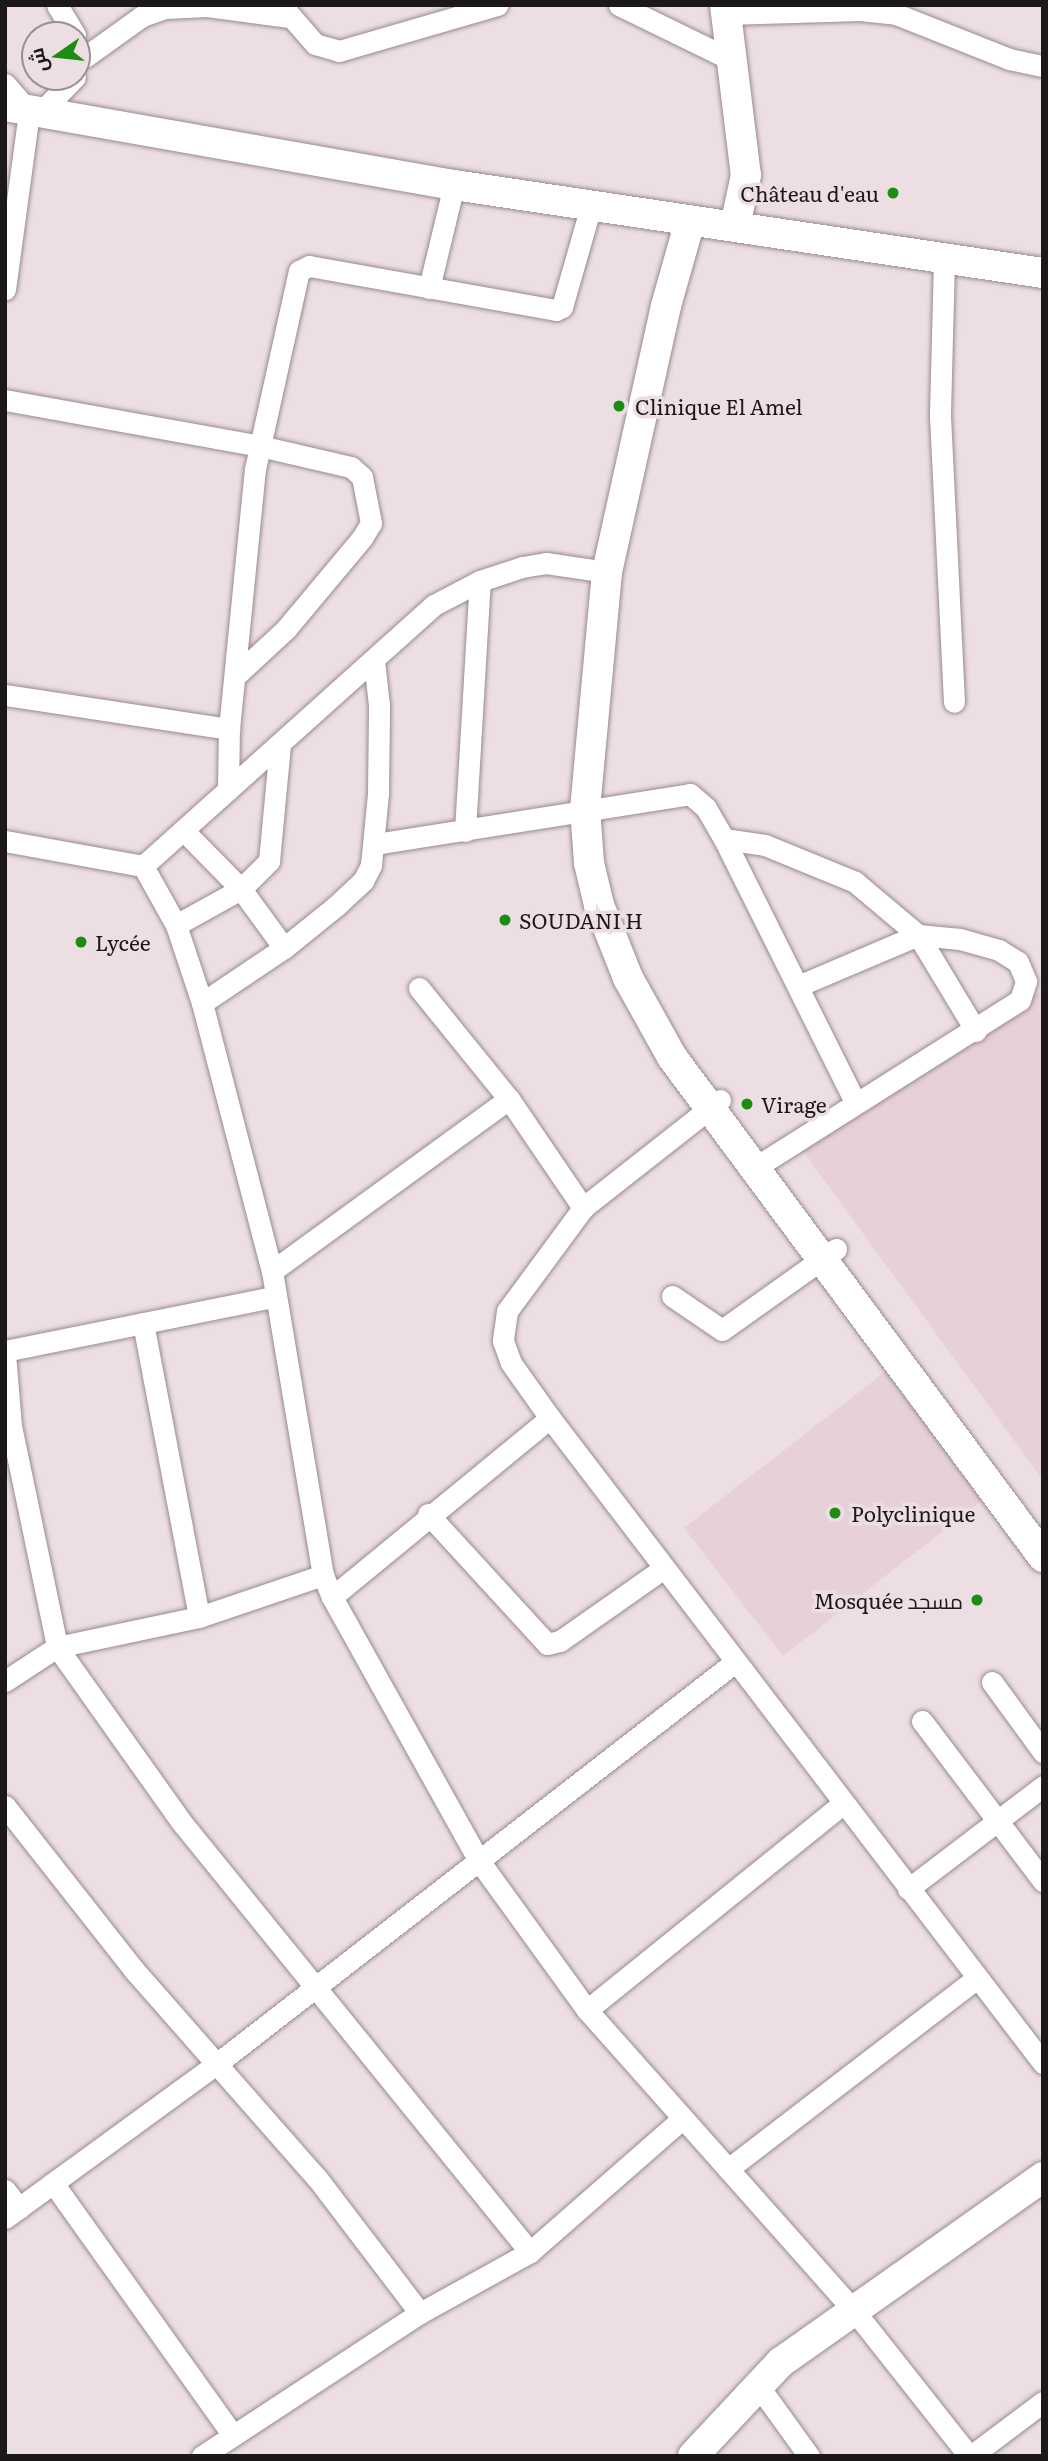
<!DOCTYPE html>
<meta charset="utf-8">
<style>
body{margin:0}
#map{position:relative;width:1048px;height:2461px;overflow:hidden;background:#eddee4;font-family:Literata,Cairo,serif}
div>[style]{position:absolute}
.built>*{inset:0;background:#e7d0d9}
.roads{filter:drop-shadow(0 0 2px #998a90) drop-shadow(0 0 2px #998a90)}
.street>*{height:21px;margin:-10.5px;padding:0 10.5px;transform-origin:10.5px;border-radius:10.5px;background:#fff}
.secondary>*{height:30px;margin:-15px;padding:0 15px;transform-origin:15px;border-radius:15px;background:#fff}
.dots>*{width:19px;height:19px;translate:-50% -50%;box-sizing:border-box;border:4px solid #eddee4;border-radius:50%}
span{translate:-50% -50%;white-space:nowrap;text-align:center;line-height:1.15;-webkit-text-stroke:7px #eddee4;paint-order:stroke}
.poi-label{font-size:21px;color:#1c1719}
.right{translate:-100% -50%;text-align:right}
.left{translate:0 -50%;text-align:left}
.frame{position:absolute;inset:0;border:7px solid #1c1719;pointer-events:none}
.north{position:absolute;left:21px;top:21px;width:70px;height:70px;box-sizing:border-box;background:#eddee4;border:2px solid #998e93;border-radius:50%;rotate:256deg;font-size:19px;font-weight:700;line-height:28px;text-align:center;color:#1c1719}
.north::after{content:'';display:block;margin:auto;width:24px;height:32px;background:#1d8d11;clip-path:polygon(50% 0,100% 100%,50% 72%,0 100%)}
</style>
<div id="map">
<div class="built">
<i style="clip-path:polygon(1043px 990px,1043px 1480px,797px 1143px)"></i>
<i style="clip-path:polygon(886px 1371px,985px 1498px,783px 1656px,684px 1528px)"></i>
</div>
<div class="roads">
<div class="street">
<i style="left:57px;top:5px;width:35px;rotate:59deg"></i>
<i style="left:281px;top:5px;width:52px;rotate:48.9deg"></i>
<i style="left:315px;top:44px;width:25px;rotate:16deg"></i>
<i style="left:339px;top:51px;width:165px;rotate:-16.2deg"></i>
<i style="left:619px;top:5px;width:126px;rotate:26deg"></i>
<i style="left:726px;top:14px;width:134px;rotate:-1.7deg"></i>
<i style="left:860px;top:10px;width:36px;rotate:6deg"></i>
<i style="left:896px;top:14px;width:122px;rotate:21.7deg"></i>
<i style="left:1009px;top:59px;width:35px;rotate:12deg"></i>
<i style="left:85px;top:57px;width:70px;rotate:-35.7deg"></i>
<i style="left:142px;top:16px;width:24px;rotate:-19deg"></i>
<i style="left:165px;top:8px;width:42px;rotate:-2.7deg"></i>
<i style="left:207px;top:6px;width:83px;rotate:7.6deg"></i>
<i style="left:5px;top:84px;width:37px;rotate:49deg"></i>
<i style="left:29px;top:112px;width:179px;rotate:97.7deg"></i>
<i style="left:40px;top:113px;width:50px;rotate:-45.8deg"></i>
<i style="left:944px;top:260px;width:156px;rotate:91.5deg"></i>
<i style="left:940px;top:416px;width:286px;rotate:87.2deg"></i>
<i style="left:429px;top:288px;width:106px;rotate:-76.4deg"></i>
<i style="left:5px;top:400px;width:259px;rotate:10.2deg"></i>
<i style="left:260px;top:446px;width:93px;rotate:13deg"></i>
<i style="left:351px;top:467px;width:15px;rotate:42deg"></i>
<i style="left:362px;top:477px;width:47px;rotate:78.9deg"></i>
<i style="left:371px;top:523px;width:17px;rotate:121deg"></i>
<i style="left:362px;top:538px;width:119px;rotate:129.9deg"></i>
<i style="left:286px;top:629px;width:69px;rotate:137.3deg"></i>
<i style="left:5px;top:695px;width:227px;rotate:8.6deg"></i>
<i style="left:228px;top:790px;width:61px;rotate:-89.1deg"></i>
<i style="left:229px;top:729px;width:261px;rotate:-84.3deg"></i>
<i style="left:255px;top:469px;width:203px;rotate:-77.5deg"></i>
<i style="left:299px;top:271px;width:11px;rotate:-27deg"></i>
<i style="left:309px;top:266px;width:251px;rotate:10.1deg"></i>
<i style="left:556px;top:310px;width:7px;rotate:-27deg"></i>
<i style="left:562px;top:307px;width:105px;rotate:-74deg"></i>
<i style="left:465px;top:831px;width:250px;rotate:-86.6deg"></i>
<i style="left:185px;top:832px;width:80px;rotate:45.5deg"></i>
<i style="left:241px;top:889px;width:73px;rotate:53.9deg"></i>
<i style="left:724px;top:839px;width:41px;rotate:8.3deg"></i>
<i style="left:765px;top:845px;width:97px;rotate:22.3deg"></i>
<i style="left:855px;top:882px;width:82px;rotate:40.1deg"></i>
<i style="left:918px;top:935px;width:112px;rotate:58.9deg"></i>
<i style="left:5px;top:841px;width:140px;rotate:10.3deg"></i>
<i style="left:143px;top:866px;width:391px;rotate:-41.9deg"></i>
<i style="left:434px;top:605px;width:52px;rotate:-27.6deg"></i>
<i style="left:480px;top:581px;width:44px;rotate:-18.4deg"></i>
<i style="left:522px;top:567px;width:24px;rotate:-9deg"></i>
<i style="left:546px;top:563px;width:62px;rotate:8.4deg"></i>
<i style="left:375px;top:844px;width:319px;rotate:-9deg"></i>
<i style="left:690px;top:794px;width:21px;rotate:41deg"></i>
<i style="left:706px;top:808px;width:36px;rotate:60deg"></i>
<i style="left:724px;top:839px;width:294px;rotate:63.5deg"></i>
<i style="left:143px;top:866px;width:68px;rotate:60.8deg"></i>
<i style="left:176px;top:925px;width:82px;rotate:71.6deg"></i>
<i style="left:202px;top:1003px;width:277px;rotate:75.4deg"></i>
<i style="left:272px;top:1271px;width:308px;rotate:80.5deg"></i>
<i style="left:323px;top:1575px;width:24px;rotate:68deg"></i>
<i style="left:332px;top:1597px;width:299px;rotate:60.9deg"></i>
<i style="left:477px;top:1858px;width:188px;rotate:54.1deg"></i>
<i style="left:587px;top:2010px;width:405px;rotate:48.4deg"></i>
<i style="left:856px;top:2313px;width:182px;rotate:51.7deg"></i>
<i style="left:176px;top:925px;width:74px;rotate:-29deg"></i>
<i style="left:241px;top:889px;width:40px;rotate:-45deg"></i>
<i style="left:269px;top:861px;width:118px;rotate:-84.6deg"></i>
<i style="left:419px;top:988px;width:143px;rotate:51deg"></i>
<i style="left:202px;top:1003px;width:99px;rotate:-33.9deg"></i>
<i style="left:284px;top:948px;width:67px;rotate:-38.9deg"></i>
<i style="left:336px;top:906px;width:37px;rotate:-43deg"></i>
<i style="left:363px;top:881px;width:18px;rotate:-63deg"></i>
<i style="left:371px;top:865px;width:72px;rotate:-84.4deg"></i>
<i style="left:378px;top:793px;width:88px;rotate:-89.3deg"></i>
<i style="left:379px;top:705px;width:44px;rotate:-96.5deg"></i>
<i style="left:720px;top:1100px;width:174px;rotate:141.8deg"></i>
<i style="left:583px;top:1208px;width:128px;rotate:126.4deg"></i>
<i style="left:507px;top:1311px;width:30px;rotate:98deg"></i>
<i style="left:503px;top:1341px;width:23px;rotate:70deg"></i>
<i style="left:511px;top:1363px;width:67px;rotate:54.7deg"></i>
<i style="left:550px;top:1418px;width:812px;rotate:52.61deg"></i>
<i style="left:767px;top:1160px;width:299px;rotate:-32.3deg"></i>
<i style="left:1020px;top:1000px;width:20px;rotate:-72deg"></i>
<i style="left:1026px;top:981px;width:21px;rotate:-113deg"></i>
<i style="left:1018px;top:962px;width:22px;rotate:-148deg"></i>
<i style="left:999px;top:950px;width:41px;rotate:-164.2deg"></i>
<i style="left:960px;top:939px;width:42px;rotate:-174.6deg"></i>
<i style="left:918px;top:935px;width:130px;rotate:157deg"></i>
<i style="left:272px;top:1271px;width:293px;rotate:-36deg"></i>
<i style="left:509px;top:1099px;width:132px;rotate:55.8deg"></i>
<i style="left:672px;top:1296px;width:60px;rotate:34.2deg"></i>
<i style="left:722px;top:1330px;width:140px;rotate:-35.4deg"></i>
<i style="left:143px;top:1323px;width:299px;rotate:79.2deg"></i>
<i style="left:5px;top:1351px;width:274px;rotate:-11.4deg"></i>
<i style="left:5px;top:1353px;width:73px;rotate:85.3deg"></i>
<i style="left:11px;top:1426px;width:226px;rotate:78.2deg"></i>
<i style="left:57px;top:1647px;width:217px;rotate:54.6deg"></i>
<i style="left:183px;top:1824px;width:551px;rotate:50.97deg"></i>
<i style="left:428px;top:1514px;width:176px;rotate:47.5deg"></i>
<i style="left:547px;top:1644px;width:13px;rotate:-13deg"></i>
<i style="left:560px;top:1641px;width:127px;rotate:-35.1deg"></i>
<i style="left:332px;top:1597px;width:282px;rotate:-39.4deg"></i>
<i style="left:5px;top:1681px;width:62px;rotate:-33.2deg"></i>
<i style="left:57px;top:1647px;width:145px;rotate:-11.9deg"></i>
<i style="left:199px;top:1617px;width:131px;rotate:-18.7deg"></i>
<i style="left:992px;top:1682px;width:87px;rotate:53.9deg"></i>
<i style="left:922px;top:1721px;width:201px;rotate:52.9deg"></i>
<i style="left:5px;top:1806px;width:209px;rotate:51.8deg"></i>
<i style="left:134px;top:1970px;width:277px;rotate:48.7deg"></i>
<i style="left:317px;top:2178px;width:170px;rotate:52.7deg"></i>
<i style="left:908px;top:1889px;width:170px;rotate:-37.3deg"></i>
<i style="left:587px;top:2010px;width:328px;rotate:-38.9deg"></i>
<i style="left:728px;top:2169px;width:314px;rotate:-37.5deg"></i>
<i style="left:53px;top:2183px;width:308px;rotate:54.5deg"></i>
<i style="left:5px;top:2190px;width:23px;rotate:52deg"></i>
<i style="left:5px;top:2218px;width:265px;rotate:-36.1deg"></i>
<i style="left:219px;top:2062px;width:653px;rotate:-37.78deg"></i>
<i style="left:757px;top:2384px;width:89px;rotate:54.2deg"></i>
<i style="left:202px;top:2456px;width:261px;rotate:-33.3deg"></i>
<i style="left:420px;top:2313px;width:126px;rotate:-29deg"></i>
<i style="left:530px;top:2252px;width:203px;rotate:-41.2deg"></i>
<i style="left:971px;top:2456px;width:90px;rotate:-36.9deg"></i>
</div>
<div class="secondary">
<i style="left:725px;top:5px;width:171px;rotate:83deg"></i>
<i style="left:746px;top:175px;width:52px;rotate:102.2deg"></i>
<i style="left:5px;top:106px;width:456px;rotate:10deg"></i>
<i style="left:454px;top:185px;width:596px;rotate:8.5deg"></i>
<i style="left:690px;top:221px;width:88px;rotate:105.8deg"></i>
<i style="left:666px;top:306px;width:272px;rotate:102.5deg"></i>
<i style="left:607px;top:572px;width:237px;rotate:95.3deg"></i>
<i style="left:585px;top:808px;width:55px;rotate:85.8deg"></i>
<i style="left:589px;top:863px;width:43px;rotate:76.6deg"></i>
<i style="left:599px;top:905px;width:79px;rotate:68.3deg"></i>
<i style="left:628px;top:978px;width:90px;rotate:60.9deg"></i>
<i style="left:672px;top:1057px;width:623px;rotate:53.42deg"></i>
<i style="left:693px;top:2456px;width:129px;rotate:-46.9deg"></i>
<i style="left:781px;top:2362px;width:321px;rotate:-35.2deg"></i>
</div>
</div>
<div class="dots">
<i style="left:893px;top:193px;background:#1d8d11"></i>
<i style="left:619px;top:406px;background:#1d8d11"></i>
<i style="left:505px;top:920px;background:#1d8d11"></i>
<i style="left:81px;top:942px;background:#1d8d11"></i>
<i style="left:747px;top:1104px;background:#1d8d11"></i>
<i style="left:835px;top:1513px;background:#1d8d11"></i>
<i style="left:977px;top:1600px;background:#1d8d11"></i>
</div>
<div class="poi-label">
<span class="right" style="left:879px;top:193px">Château d'eau</span>
<span class="left" style="left:635px;top:406px">Clinique El Amel</span>
<span class="left" style="left:519px;top:920px">SOUDANI H</span>
<span class="left" style="left:95px;top:942px">Lycée</span>
<span class="left" style="left:761px;top:1104px">Virage</span>
<span class="left" style="left:851px;top:1513px">Polyclinique</span>
<span class="right" style="left:963px;top:1600px">Mosquée مسجد</span>
</div>
<div class="frame"></div>
<div class="north">ش</div>
</div>
